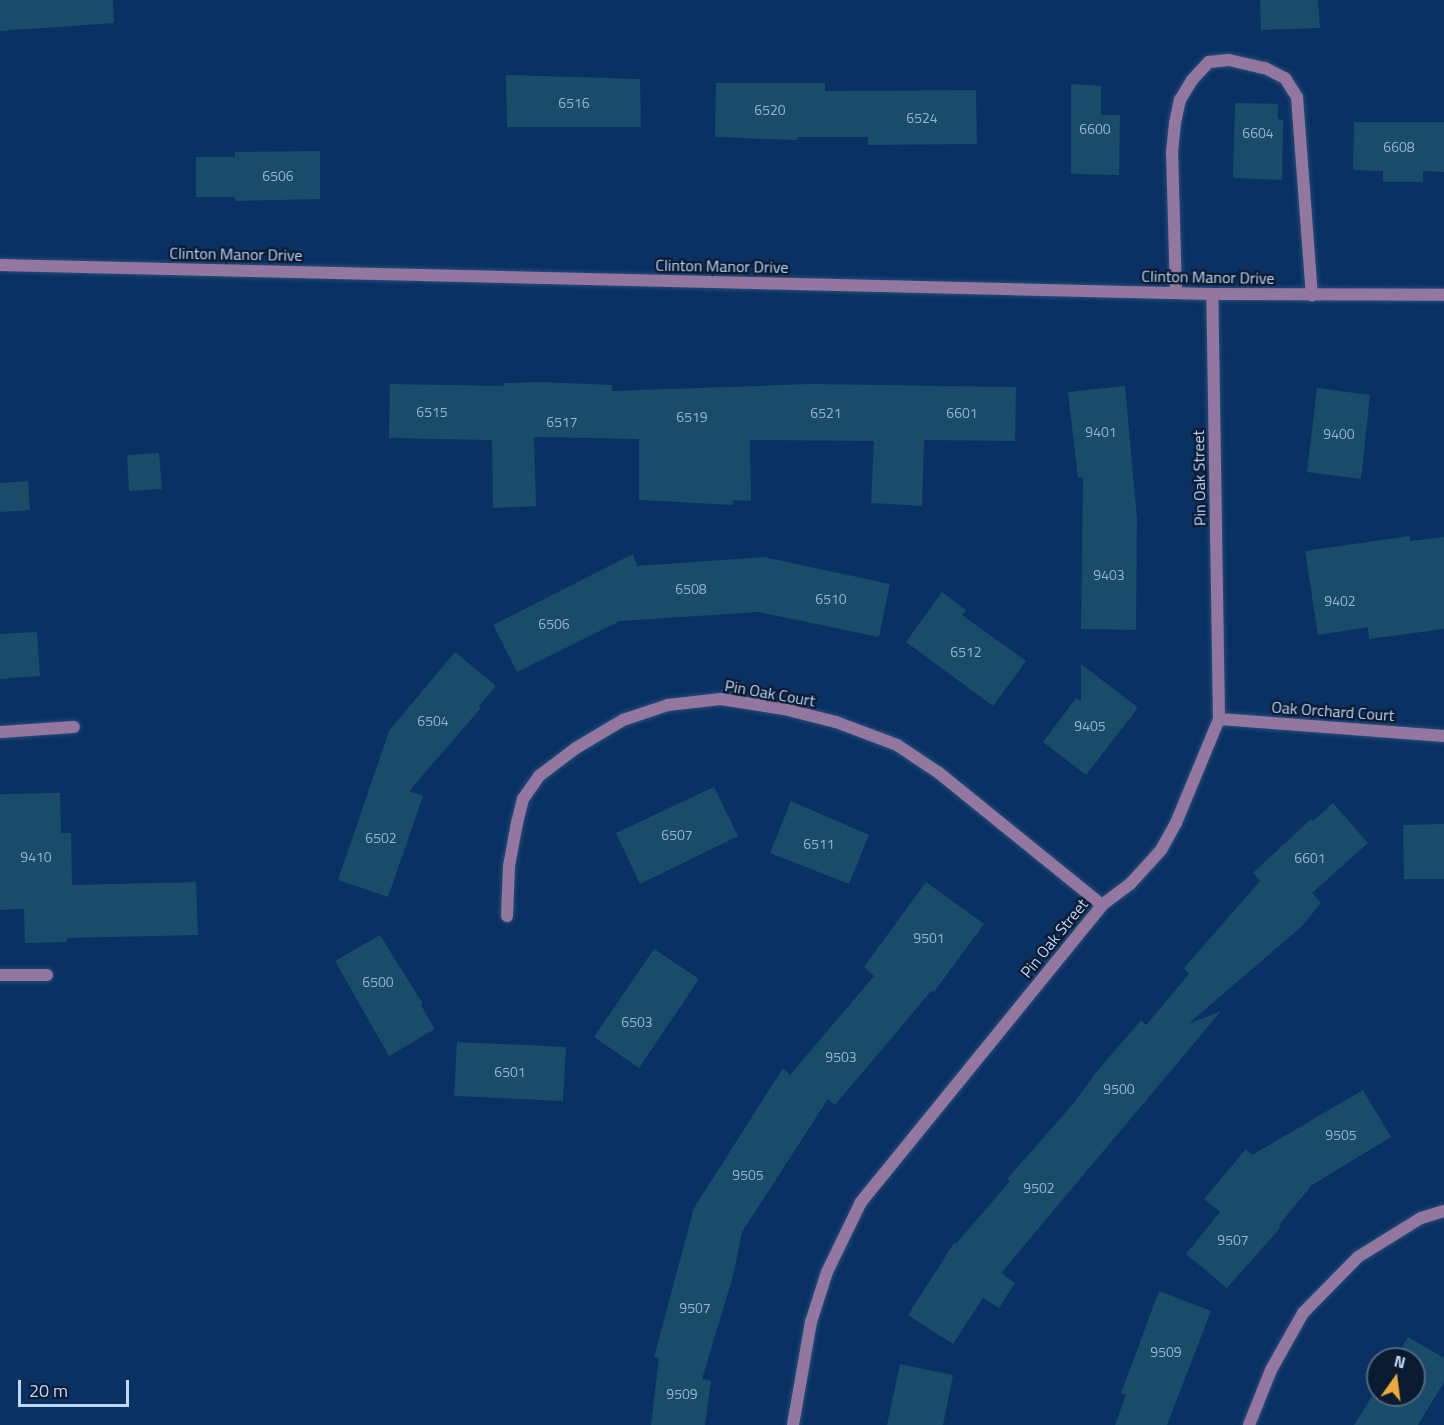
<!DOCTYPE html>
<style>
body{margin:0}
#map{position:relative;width:1444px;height:1425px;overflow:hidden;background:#093163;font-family:"Titillium Web",sans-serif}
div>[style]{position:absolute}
.building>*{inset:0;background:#194c68}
.roads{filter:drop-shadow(0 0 2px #264c7b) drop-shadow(0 0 2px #264c7b)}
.lane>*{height:12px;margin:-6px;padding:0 6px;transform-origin:6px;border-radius:6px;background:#94779e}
.street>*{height:12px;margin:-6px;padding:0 6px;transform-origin:6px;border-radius:6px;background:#94779e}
span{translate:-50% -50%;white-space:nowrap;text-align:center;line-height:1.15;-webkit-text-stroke:4.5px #0a1a31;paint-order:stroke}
.number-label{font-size:14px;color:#97b4d2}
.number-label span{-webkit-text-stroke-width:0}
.street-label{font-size:16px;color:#c1d7f6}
.north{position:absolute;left:1366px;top:1347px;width:60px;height:60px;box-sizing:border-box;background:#0a1a31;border:2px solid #536680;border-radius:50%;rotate:14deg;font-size:16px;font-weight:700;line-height:24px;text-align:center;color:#c1d7f6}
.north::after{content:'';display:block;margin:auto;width:21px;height:27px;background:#ebaa39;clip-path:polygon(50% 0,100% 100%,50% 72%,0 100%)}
.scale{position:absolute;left:18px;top:1380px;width:111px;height:27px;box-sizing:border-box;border:3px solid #c1d7f6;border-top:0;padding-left:8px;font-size:18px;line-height:21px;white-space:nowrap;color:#c1d7f6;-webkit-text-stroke:4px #0a1a31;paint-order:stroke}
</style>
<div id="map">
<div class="building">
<i style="clip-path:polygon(0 0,113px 0,114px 23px,0 31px)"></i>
<i style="clip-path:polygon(1260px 0,1318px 0,1320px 28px,1261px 30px)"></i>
<i style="clip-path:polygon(506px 75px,640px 79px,641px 127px,507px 127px)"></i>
<i style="clip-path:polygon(716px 83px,825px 83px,825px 91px,976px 90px,977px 144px,868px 145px,868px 137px,797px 137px,797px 140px,715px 137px)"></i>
<i style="clip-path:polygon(1071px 84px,1101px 86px,1101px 115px,1120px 115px,1119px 175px,1071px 174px)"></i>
<i style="clip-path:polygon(1235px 103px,1278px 104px,1278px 119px,1283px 120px,1282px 180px,1233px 178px)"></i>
<i style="clip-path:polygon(1354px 122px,1444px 122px,1444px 172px,1423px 171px,1423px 182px,1383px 182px,1383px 171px,1353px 170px)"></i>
<i style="clip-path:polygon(320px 151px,320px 199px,235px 201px,235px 197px,196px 197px,196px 157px,235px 157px,235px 152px)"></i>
<i style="clip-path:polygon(540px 382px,612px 385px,612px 391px,810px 384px,1016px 387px,1015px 441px,924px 440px,922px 506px,871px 503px,874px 441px,750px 440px,751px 501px,733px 500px,733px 505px,639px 500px,639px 439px,534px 437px,536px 506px,493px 508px,492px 440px,389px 438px,390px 384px,503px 386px,504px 383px)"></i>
<i style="clip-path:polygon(1125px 386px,1137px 520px,1136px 630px,1081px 629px,1083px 477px,1078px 478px,1068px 392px)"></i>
<i style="clip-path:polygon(1317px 388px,1370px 395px,1361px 479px,1307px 472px)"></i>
<i style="clip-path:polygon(159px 453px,162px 489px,129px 491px,127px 455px)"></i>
<i style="clip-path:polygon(28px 481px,30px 510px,0 512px,0 483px)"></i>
<i style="clip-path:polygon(1410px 536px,1410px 541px,1444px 537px,1444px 629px,1369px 639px,1368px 627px,1318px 635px,1305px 551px)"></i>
<i style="clip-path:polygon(633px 554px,637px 566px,764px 557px,890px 584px,879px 637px,758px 612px,620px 621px,517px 672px,493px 625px)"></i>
<i style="clip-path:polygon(942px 592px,966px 610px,962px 615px,1026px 661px,993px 706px,906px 642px)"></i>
<i style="clip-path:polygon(37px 632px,40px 676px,0 679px,0 634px)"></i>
<i style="clip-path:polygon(455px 652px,496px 686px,479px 706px,481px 708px,409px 791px,423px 796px,388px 897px,338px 880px,389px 731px)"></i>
<i style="clip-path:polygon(1081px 664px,1136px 706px,1137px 709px,1086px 775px,1043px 742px,1076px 698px,1081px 701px)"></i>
<i style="clip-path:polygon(714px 787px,738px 836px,640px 884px,616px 833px)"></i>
<i style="clip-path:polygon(60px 793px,61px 833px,71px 833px,72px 885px,196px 882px,198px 935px,67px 938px,67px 942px,25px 943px,24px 909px,0 910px,0 794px)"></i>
<i style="clip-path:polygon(791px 801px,869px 835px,849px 884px,770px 853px)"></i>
<i style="clip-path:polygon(1333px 803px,1368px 843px,1312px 893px,1321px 903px,1301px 927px,1188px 1024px,1221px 1011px,1001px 1273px,1015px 1283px,999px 1308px,983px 1298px,953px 1344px,908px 1315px,954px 1243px,956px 1244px,1010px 1181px,1007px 1179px,1073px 1104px,1095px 1074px,1141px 1020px,1146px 1025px,1189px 974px,1184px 968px,1260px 881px,1253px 873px,1311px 819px,1313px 821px)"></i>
<i style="clip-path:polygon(1444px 824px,1444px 879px,1404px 879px,1403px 825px)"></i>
<i style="clip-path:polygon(926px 882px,984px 924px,934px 992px,932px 990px,835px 1105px,828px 1099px,742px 1232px,733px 1276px,702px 1379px,711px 1381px,705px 1425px,651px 1425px,659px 1358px,654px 1357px,694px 1208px,783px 1068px,790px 1075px,874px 976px,864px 967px)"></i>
<i style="clip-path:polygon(380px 935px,423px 1004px,421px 1005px,435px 1029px,389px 1056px,335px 961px)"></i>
<i style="clip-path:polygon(654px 949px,699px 979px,639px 1068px,594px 1037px)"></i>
<i style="clip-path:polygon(457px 1042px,566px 1047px,563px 1101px,454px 1096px)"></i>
<i style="clip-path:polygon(1363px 1090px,1391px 1137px,1312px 1185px,1279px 1225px,1281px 1227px,1227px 1288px,1186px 1254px,1220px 1212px,1204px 1199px,1246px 1149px,1252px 1155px)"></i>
<i style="clip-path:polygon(1159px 1291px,1211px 1311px,1167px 1425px,1115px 1425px,1126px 1395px,1121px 1393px)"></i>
<i style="clip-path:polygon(1408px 1337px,1444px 1358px,1444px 1382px,1418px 1425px,1354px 1425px,1378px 1386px,1378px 1395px,1414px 1395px,1414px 1359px,1395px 1359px)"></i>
<i style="clip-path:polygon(900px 1364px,953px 1375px,943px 1425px,887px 1425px)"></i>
</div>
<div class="roads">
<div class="lane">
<i style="left:0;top:732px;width:74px;rotate:-3.9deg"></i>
<i style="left:0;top:975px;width:47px"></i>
</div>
<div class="street">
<i style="left:0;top:265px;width:1212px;rotate:1.37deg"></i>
<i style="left:1212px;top:294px;width:232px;rotate:0.2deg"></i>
<i style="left:1176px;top:293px;width:141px;rotate:-91.6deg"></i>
<i style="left:1172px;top:152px;width:29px;rotate:-84deg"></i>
<i style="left:1175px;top:123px;width:24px;rotate:-78deg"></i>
<i style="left:1180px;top:100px;width:23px;rotate:-59deg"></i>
<i style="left:1192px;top:80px;width:25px;rotate:-47deg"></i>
<i style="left:1209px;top:62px;width:20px;rotate:-6deg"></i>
<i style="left:1229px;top:60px;width:37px;rotate:13deg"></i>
<i style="left:1265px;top:68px;width:22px;rotate:27deg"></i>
<i style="left:1285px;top:78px;width:22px;rotate:58deg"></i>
<i style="left:1297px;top:97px;width:199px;rotate:85.7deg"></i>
<i style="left:1219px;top:719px;width:226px;rotate:4.3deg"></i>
<i style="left:507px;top:916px;width:50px;rotate:-87.7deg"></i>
<i style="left:509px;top:866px;width:44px;rotate:-79.5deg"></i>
<i style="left:517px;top:823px;width:25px;rotate:-76deg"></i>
<i style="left:523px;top:799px;width:28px;rotate:-55deg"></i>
<i style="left:539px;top:776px;width:46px;rotate:-37.1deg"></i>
<i style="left:576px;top:748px;width:55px;rotate:-30.8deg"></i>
<i style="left:623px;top:720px;width:47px;rotate:-18.4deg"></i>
<i style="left:668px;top:705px;width:53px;rotate:-6.5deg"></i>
<i style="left:721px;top:699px;width:64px;rotate:9deg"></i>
<i style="left:784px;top:709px;width:54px;rotate:14deg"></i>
<i style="left:836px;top:722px;width:65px;rotate:20.7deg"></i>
<i style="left:897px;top:745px;width:50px;rotate:33.7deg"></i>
<i style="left:939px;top:773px;width:210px;rotate:39deg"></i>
<i style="left:793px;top:1425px;width:105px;rotate:-80.1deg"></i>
<i style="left:811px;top:1322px;width:52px;rotate:-72.3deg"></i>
<i style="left:827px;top:1272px;width:78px;rotate:-64.1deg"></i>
<i style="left:861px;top:1202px;width:382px;rotate:-50.9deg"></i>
<i style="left:1102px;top:905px;width:36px;rotate:-37deg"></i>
<i style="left:1131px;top:883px;width:45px;rotate:-47.7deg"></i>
<i style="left:1161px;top:850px;width:31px;rotate:-61deg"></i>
<i style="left:1176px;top:823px;width:113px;rotate:-67.5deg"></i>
<i style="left:1219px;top:719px;width:425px;rotate:-90.9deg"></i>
<i style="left:1249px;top:1425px;width:59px;rotate:-68.2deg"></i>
<i style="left:1271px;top:1370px;width:65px;rotate:-60.7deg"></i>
<i style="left:1303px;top:1313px;width:78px;rotate:-45.5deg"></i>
<i style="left:1358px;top:1257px;width:74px;rotate:-31.8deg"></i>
<i style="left:1421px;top:1218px;width:24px;rotate:-17deg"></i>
</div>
</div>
<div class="number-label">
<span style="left:574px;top:103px">6516</span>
<span style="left:770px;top:110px">6520</span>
<span style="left:922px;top:118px">6524</span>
<span style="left:1095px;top:129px">6600</span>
<span style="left:1258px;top:133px">6604</span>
<span style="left:1399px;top:147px">6608</span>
<span style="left:278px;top:176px">6506</span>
<span style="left:432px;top:412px">6515</span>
<span style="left:826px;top:413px">6521</span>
<span style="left:962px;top:413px">6601</span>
<span style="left:692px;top:417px">6519</span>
<span style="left:562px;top:422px">6517</span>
<span style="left:1101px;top:432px">9401</span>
<span style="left:1339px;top:434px">9400</span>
<span style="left:1109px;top:575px">9403</span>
<span style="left:691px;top:589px">6508</span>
<span style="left:831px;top:599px">6510</span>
<span style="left:1340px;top:601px">9402</span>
<span style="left:554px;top:624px">6506</span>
<span style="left:966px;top:652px">6512</span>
<span style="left:433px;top:721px">6504</span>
<span style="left:1090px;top:726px">9405</span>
<span style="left:677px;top:835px">6507</span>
<span style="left:381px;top:838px">6502</span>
<span style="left:819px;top:844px">6511</span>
<span style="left:36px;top:857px">9410</span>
<span style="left:1310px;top:858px">6601</span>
<span style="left:929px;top:938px">9501</span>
<span style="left:378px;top:982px">6500</span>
<span style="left:637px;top:1022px">6503</span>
<span style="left:841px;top:1057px">9503</span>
<span style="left:510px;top:1072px">6501</span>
<span style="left:1119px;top:1089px">9500</span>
<span style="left:1341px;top:1135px">9505</span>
<span style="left:748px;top:1175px">9505</span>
<span style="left:1039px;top:1188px">9502</span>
<span style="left:1233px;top:1240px">9507</span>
<span style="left:695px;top:1308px">9507</span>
<span style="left:1166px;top:1352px">9509</span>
<span style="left:682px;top:1394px">9509</span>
</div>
<div class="street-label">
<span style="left:236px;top:254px;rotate:1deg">Clinton Manor Drive</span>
<span style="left:722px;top:266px;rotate:1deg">Clinton Manor Drive</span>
<span style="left:1208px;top:277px;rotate:1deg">Clinton Manor Drive</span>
<span style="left:1199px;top:478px;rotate:-91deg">Pin Oak Street</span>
<span style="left:770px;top:693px;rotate:10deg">Pin Oak Court</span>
<span style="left:1333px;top:711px;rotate:4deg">Oak Orchard Court</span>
<span style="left:1054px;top:938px;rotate:-51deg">Pin Oak Street</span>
</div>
<div class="north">N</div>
<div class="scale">20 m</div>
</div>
